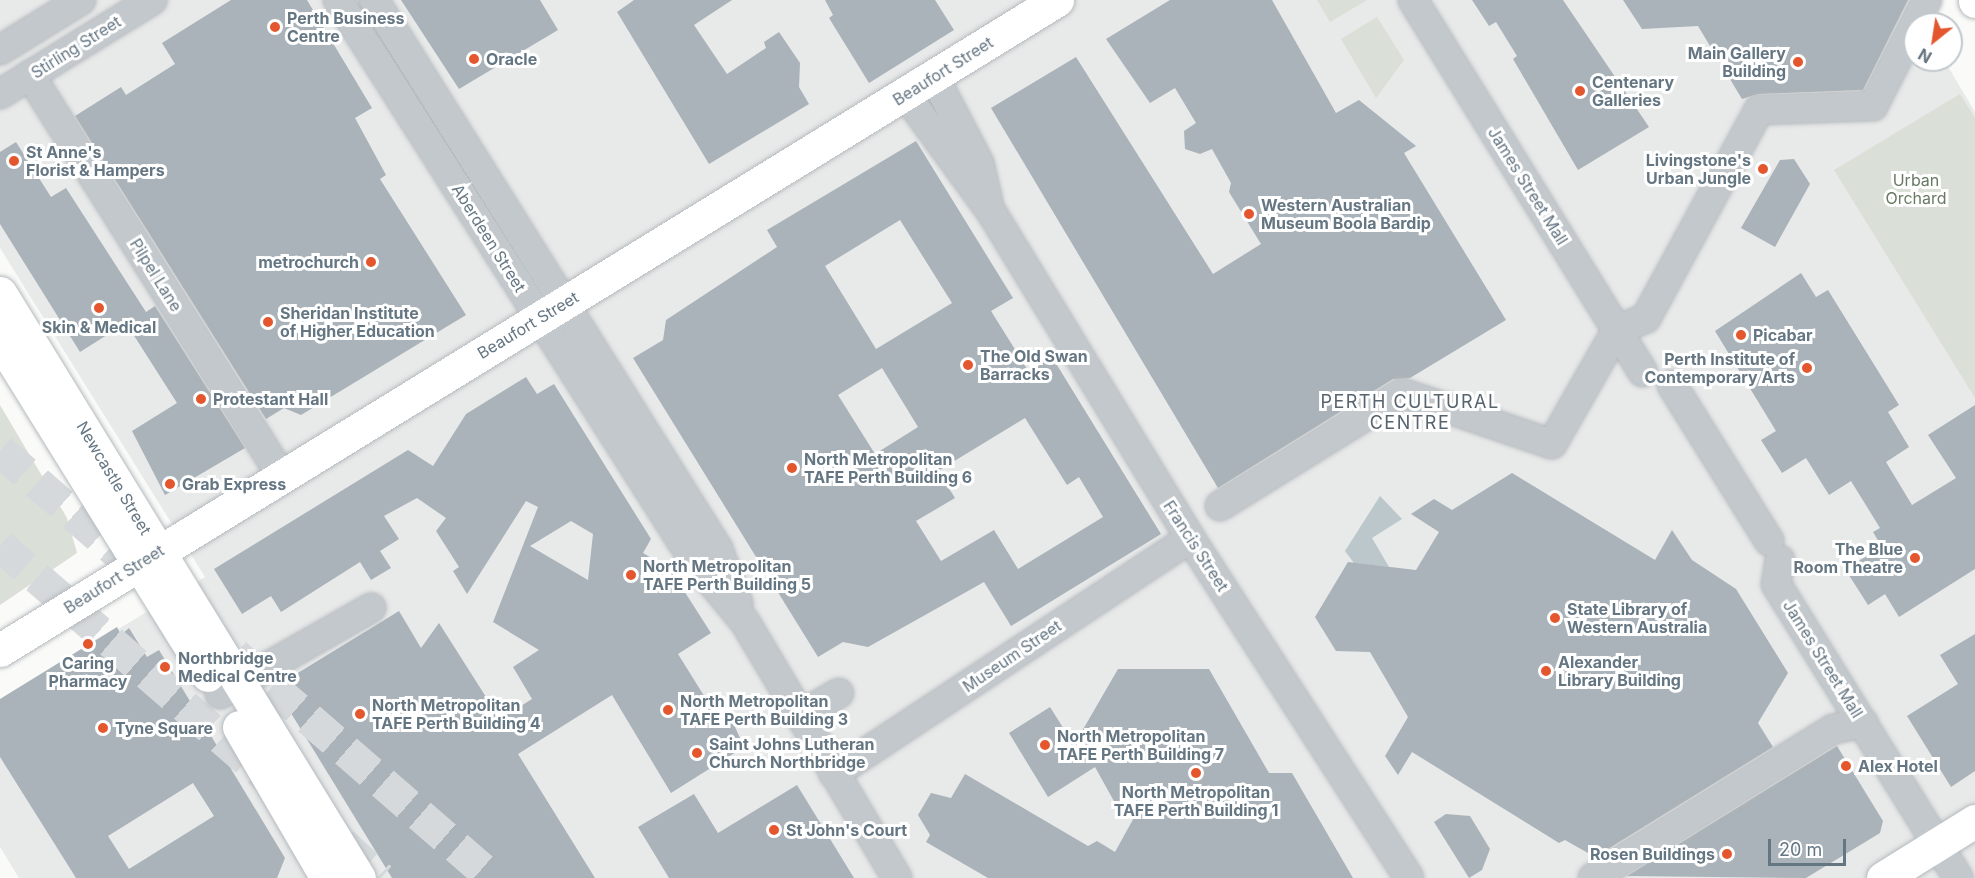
<!DOCTYPE html>
<style>
body{margin:0}
#map{position:relative;width:1975px;height:878px;overflow:hidden;background:#fafaf8;font-family:Inter,sans-serif}
div>[style]{position:absolute}
.built>*{inset:0;background:#e8e9e9}
.green>*{inset:0;background:#dadfd7}
.water>*{inset:0;background:#bbc7cb}
.building>*{inset:0;background:#aab3b9}
.highway-tunnel>*{height:33px;margin-top:-16.5px;transform-origin:0;background:repeating-linear-gradient(90deg,#d5d9db 0 33px,transparent 0 49px)}
.roads{filter:drop-shadow(0 0 2px #b5babe) drop-shadow(0 0 2px #b5babe)}
.minor>*{height:28px;margin:-14px;padding:0 14px;transform-origin:14px;border-radius:14px;background:#c3c8cc}
.major>*{height:33px;margin:-16.5px;padding:0 16.5px;transform-origin:16.5px;border-radius:16.5px;background:#fff}
.dots>*{width:16px;height:16px;translate:-50% -50%;box-sizing:border-box;border:3px solid #fff;border-radius:50%}
span{translate:-50% -50%;white-space:nowrap;text-align:center;line-height:1.15;-webkit-text-stroke:6px #fff;paint-order:stroke}
.poi-label{font-size:16px;color:#657683;font-weight:700}
.left{translate:0 -50%;text-align:left}
.right{translate:-100% -50%;text-align:right}
.street-label{font-size:16px;color:#657683}
.park-label{font-size:16px;color:#687a64}
.neighbourhood-label{font-size:18px;color:#57646e;letter-spacing:1.5px}
.north{position:absolute;left:1903px;top:12px;width:60px;height:60px;box-sizing:border-box;background:#fff;border:2px solid #c1c8cd;border-radius:50%;rotate:210deg;font-size:16px;font-weight:700;line-height:24px;text-align:center;color:#657683}
.north::after{content:'';display:block;margin:auto;width:21px;height:27px;background:#e4572e;clip-path:polygon(50% 0,100% 100%,50% 72%,0 100%)}
.scale{position:absolute;left:1768px;top:839px;width:78px;height:27px;box-sizing:border-box;border:3px solid #657683;border-top:0;padding-left:8px;font-size:18px;line-height:21px;white-space:nowrap;color:#657683;-webkit-text-stroke:4px #fff;paint-order:stroke}
</style>
<div id="map">
<div class="built">
<i style="clip-path:polygon(0 0,1909px 0,1923px 24px,1915px 24px,1915px 60px,1944px 60px,1975px 112px,1975px 878px,19px 878px,0 847px,0 700px,205px 577px,0 248px)"></i>
</div>
<div class="green">
<i style="clip-path:polygon(1317px 0,1367px 0,1330px 22px)"></i>
<i style="clip-path:polygon(1377px 17px,1404px 60px,1376px 98px,1341px 39px)"></i>
<i style="clip-path:polygon(1960px 94px,1975px 118px,1975px 398px,1834px 170px)"></i>
<i style="clip-path:polygon(0 405px,67px 518px,77px 553px,0 605px)"></i>
</div>
<div class="water">
<i style="clip-path:polygon(1380px 496px,1402px 519px,1372px 538px,1389px 567px,1354px 563px,1345px 551px)"></i>
</div>
<div class="building">
<i style="clip-path:polygon(231px 0,307px 0,372px 108px,355px 118px,386px 175px,380px 179px,466px 315px,301px 415px,284px 408px,266px 419px,75px 116px,121px 87px,126px 95px,175px 64px,162px 43px)"></i>
<i style="clip-path:polygon(401px 0,540px 0,558px 30px,459px 89px)"></i>
<i style="clip-path:polygon(634px 0,732px 0,694px 25px,727px 74px,766px 48px,764px 42px,779px 32px,800px 63px,799px 87px,809px 104px,709px 164px,617px 12px)"></i>
<i style="clip-path:polygon(825px 0,935px 0,954px 30px,869px 83px,829px 18px,833px 15px)"></i>
<i style="clip-path:polygon(1170px 0,1272px 0,1336px 113px,1359px 100px,1416px 146px,1404px 153px,1506px 320px,1410px 378px,1393px 379px,1218px 488px,991px 108px,1076px 57px,1213px 274px,1261px 244px,1229px 192px,1231px 183px,1212px 149px,1200px 154px,1185px 149px,1184px 131px,1196px 123px,1175px 88px,1150px 103px,1106px 39px)"></i>
<i style="clip-path:polygon(1472px 0,1563px 0,1649px 127px,1578px 170px,1513px 59px,1517px 56px,1496px 22px,1489px 26px)"></i>
<i style="clip-path:polygon(1623px 0,1908px 0,1863px 90px,1758px 94px,1742px 99px,1698px 26px,1642px 29px)"></i>
<i style="clip-path:polygon(evenodd,916px 141px,1013px 298px,991px 311px,1029px 372px,1052px 357px,1161px 534px,1011px 626px,984px 582px,868px 647px,843px 642px,818px 657px,633px 358px,663px 340px,666px 320px,777px 247px,767px 230px,916px 141px,900px 220px,952px 303px,876px 349px,825px 266px,900px 220px,916px 141px,882px 368px,918px 427px,875px 454px,838px 395px,882px 368px,916px 141px,1025px 418px,1067px 485px,1079px 477px,1103px 517px,1018px 569px,994px 530px,941px 561px,916px 521px,955px 498px,938px 471px,1025px 418px)"></i>
<i style="clip-path:polygon(16px 142px,51px 197px,66px 188px,146px 312px,155px 306px,245px 448px,165px 495px,132px 431px,177px 403px,126px 323px,80px 352px,0 224px,0 152px)"></i>
<i style="clip-path:polygon(1794px 159px,1810px 184px,1775px 247px,1741px 228px,1780px 160px)"></i>
<i style="clip-path:polygon(1801px 273px,1816px 297px,1828px 290px,1899px 405px,1888px 412px,1909px 447px,1886px 462px,1912px 505px,1956px 478px,1928px 435px,1975px 405px,1975px 569px,1899px 617px,1885px 594px,1868px 605px,1845px 569px,1882px 547px,1873px 532px,1880px 528px,1851px 481px,1829px 495px,1806px 458px,1782px 473px,1761px 440px,1776px 431px,1715px 331px)"></i>
<i style="clip-path:polygon(evenodd,526px 377px,537px 394px,554px 384px,651px 539px,643px 553px,670px 569px,711px 633px,678px 654px,716px 715px,731px 718px,744px 747px,671px 793px,612px 695px,518px 754px,595px 878px,392px 878px,275px 687px,399px 611px,421px 648px,439px 623px,500px 719px,532px 699px,513px 667px,539px 650px,493px 622px,538px 507px,526px 501px,467px 594px,453px 571px,459px 567px,436px 531px,446px 518px,417px 498px,384px 516px,399px 539px,380px 551px,391px 568px,371px 580px,360px 562px,281px 612px,271px 596px,242px 614px,214px 569px,408px 450px,433px 466px,466px 414px,526px 377px,571px 521px,593px 534px,588px 580px,530px 546px,571px 521px)"></i>
<i style="clip-path:polygon(1512px 473px,1655px 560px,1672px 530px,1692px 560px,1736px 589px,1788px 673px,1758px 723px,1773px 747px,1595px 857px,1565px 840px,1559px 843px,1412px 752px,1398px 775px,1385px 756px,1408px 717px,1370px 652px,1336px 651px,1315px 617px,1348px 562px,1416px 570px,1439px 532px,1411px 514px,1434px 499px,1452px 510px)"></i>
<i style="clip-path:polygon(evenodd,117px 627px,121px 635px,129px 628px,147px 657px,159px 650px,285px 858px,277px 878px,76px 878px,0 757px,0 699px,117px 627px,193px 783px,214px 816px,129px 869px,108px 836px,193px 783px)"></i>
<i style="clip-path:polygon(1975px 634px,1975px 771px,1951px 787px,1907px 716px,1958px 684px,1940px 655px)"></i>
<i style="clip-path:polygon(1118px 669px,1209px 669px,1269px 773px,1292px 773px,1353px 878px,988px 878px,926px 842px,930px 835px,918px 815px,931px 793px,951px 798px,965px 774px,1088px 846px,1097px 841px,1115px 852px,1136px 814px,1115px 803px,1095px 767px,1048px 797px,1009px 733px,1050px 707px,1074px 745px)"></i>
<i style="clip-path:polygon(1837px 746px,1883px 821px,1880px 833px,1806px 878px,1627px 876px)"></i>
<i style="clip-path:polygon(797px 785px,854px 878px,669px 878px,638px 827px,694px 794px,718px 833px)"></i>
<i style="clip-path:polygon(1446px 814px,1470px 816px,1490px 849px,1482px 870px,1469px 878px,1434px 822px)"></i>
</div>
<div class="highway-tunnel">
<i style="left:0;top:450px;width:187px;rotate:41.1deg"></i>
<i style="left:0;top:545px;width:351px;rotate:41deg"></i>
<i style="left:235px;top:654px;width:342px;rotate:41deg"></i>
<i style="left:342px;top:843px;width:52px;rotate:42.6deg"></i>
</div>
<div class="roads">
<div class="minor">
<i style="left:338px;top:0;width:666px;rotate:57.58deg"></i>
<i style="left:695px;top:562px;width:78px;rotate:50.2deg"></i>
<i style="left:745px;top:622px;width:298px;rotate:59.3deg"></i>
<i style="left:374px;top:0;width:648px;rotate:57.93deg"></i>
<i style="left:718px;top:549px;width:58px;rotate:69.7deg"></i>
<i style="left:1413px;top:0;width:437px;rotate:58.3deg"></i>
<i style="left:0;top:50px;width:95px;rotate:-31.7deg"></i>
<i style="left:30px;top:75px;width:474px;rotate:57.9deg"></i>
<i style="left:934px;top:77px;width:97px;rotate:62.4deg"></i>
<i style="left:979px;top:163px;width:40px;rotate:77deg"></i>
<i style="left:0;top:94px;width:179px;rotate:-31.7deg"></i>
<i style="left:906px;top:95px;width:142px;rotate:53.9deg"></i>
<i style="left:990px;top:210px;width:384px;rotate:58.6deg"></i>
<i style="left:1190px;top:538px;width:404px;rotate:57.2deg"></i>
<i style="left:1672px;top:385px;width:184px;rotate:58.1deg"></i>
<i style="left:1220px;top:506px;width:214px;rotate:-31.8deg"></i>
<i style="left:1402px;top:393px;width:158px;rotate:18.8deg"></i>
<i style="left:1552px;top:444px;width:131px;rotate:-60.3deg"></i>
<i style="left:1617px;top:330px;width:31px;rotate:-22deg"></i>
<i style="left:1646px;top:318px;width:237px;rotate:-61.5deg"></i>
<i style="left:1759px;top:110px;width:114px;rotate:-2deg"></i>
<i style="left:1873px;top:106px;width:119px;rotate:-63deg"></i>
<i style="left:1780px;top:560px;width:24px;rotate:99deg"></i>
<i style="left:1776px;top:584px;width:346px;rotate:58.2deg"></i>
<i style="left:220px;top:694px;width:174px;rotate:-29.7deg"></i>
<i style="left:800px;top:716px;width:45px;rotate:-30.5deg"></i>
<i style="left:834px;top:774px;width:427px;rotate:-33.5deg"></i>
<i style="left:1593px;top:878px;width:282px;rotate:-31.8deg"></i>
<i style="left:1833px;top:729px;width:31px;rotate:-11deg"></i>
</div>
<div class="major">
<i style="left:1975px;top:0;width:1px;rotate:90deg"></i>
<i style="left:0;top:293px;width:686px;rotate:58.46deg"></i>
<i style="left:0;top:340px;width:394px;rotate:58.2deg"></i>
<i style="left:0;top:650px;width:1241px;rotate:-31.59deg"></i>
<i style="left:239px;top:727px;width:175px;rotate:59.8deg"></i>
<i style="left:1883px;top:878px;width:108px;rotate:-31.8deg"></i>
</div>
</div>
<div class="dots">
<i style="left:275px;top:27px;background:#e4572e"></i>
<i style="left:474px;top:59px;background:#e4572e"></i>
<i style="left:1798px;top:62px;background:#e4572e"></i>
<i style="left:1580px;top:91px;background:#e4572e"></i>
<i style="left:14px;top:161px;background:#e4572e"></i>
<i style="left:1763px;top:169px;background:#e4572e"></i>
<i style="left:1249px;top:214px;background:#e4572e"></i>
<i style="left:371px;top:262px;background:#e4572e"></i>
<i style="left:99px;top:308px;background:#e4572e"></i>
<i style="left:268px;top:322px;background:#e4572e"></i>
<i style="left:1741px;top:335px;background:#e4572e"></i>
<i style="left:968px;top:365px;background:#e4572e"></i>
<i style="left:1807px;top:368px;background:#e4572e"></i>
<i style="left:201px;top:399px;background:#e4572e"></i>
<i style="left:792px;top:468px;background:#e4572e"></i>
<i style="left:170px;top:484px;background:#e4572e"></i>
<i style="left:1915px;top:558px;background:#e4572e"></i>
<i style="left:631px;top:575px;background:#e4572e"></i>
<i style="left:1555px;top:618px;background:#e4572e"></i>
<i style="left:88px;top:644px;background:#e4572e"></i>
<i style="left:165px;top:667px;background:#e4572e"></i>
<i style="left:1546px;top:671px;background:#e4572e"></i>
<i style="left:668px;top:710px;background:#e4572e"></i>
<i style="left:360px;top:714px;background:#e4572e"></i>
<i style="left:103px;top:728px;background:#e4572e"></i>
<i style="left:1045px;top:745px;background:#e4572e"></i>
<i style="left:697px;top:753px;background:#e4572e"></i>
<i style="left:1846px;top:766px;background:#e4572e"></i>
<i style="left:1196px;top:773px;background:#e4572e"></i>
<i style="left:774px;top:830px;background:#e4572e"></i>
<i style="left:1727px;top:854px;background:#e4572e"></i>
</div>
<div class="poi-label">
<span class="left" style="left:287px;top:27px">Perth Business<br>Centre</span>
<span class="right" style="left:1786px;top:62px">Main Gallery<br>Building</span>
<span class="left" style="left:486px;top:59px">Oracle</span>
<span class="left" style="left:1592px;top:91px">Centenary<br>Galleries</span>
<span class="left" style="left:26px;top:161px">St Anne's<br>Florist &amp; Hampers</span>
<span class="right" style="left:1751px;top:169px">Livingstone's<br>Urban Jungle</span>
<span class="left" style="left:1261px;top:214px">Western Australian<br>Museum Boola Bardip</span>
<span class="right" style="left:359px;top:262px">metrochurch</span>
<span class="left" style="left:280px;top:322px">Sheridan Institute<br>of Higher Education</span>
<span style="left:99px;top:327px">Skin &amp; Medical</span>
<span class="left" style="left:1753px;top:335px">Picabar</span>
<span class="left" style="left:980px;top:365px">The Old Swan<br>Barracks</span>
<span class="right" style="left:1795px;top:368px">Perth Institute of<br>Contemporary Arts</span>
<span class="left" style="left:213px;top:399px">Protestant Hall</span>
<span class="left" style="left:804px;top:468px">North Metropolitan<br>TAFE Perth Building 6</span>
<span class="left" style="left:182px;top:484px">Grab Express</span>
<span class="right" style="left:1903px;top:558px">The Blue<br>Room Theatre</span>
<span class="left" style="left:643px;top:575px">North Metropolitan<br>TAFE Perth Building 5</span>
<span class="left" style="left:1567px;top:618px">State Library of<br>Western Australia</span>
<span class="left" style="left:178px;top:667px">Northbridge<br>Medical Centre</span>
<span class="left" style="left:1558px;top:671px">Alexander<br>Library Building</span>
<span style="left:88px;top:672px">Caring<br>Pharmacy</span>
<span class="left" style="left:680px;top:710px">North Metropolitan<br>TAFE Perth Building 3</span>
<span class="left" style="left:372px;top:714px">North Metropolitan<br>TAFE Perth Building 4</span>
<span class="left" style="left:115px;top:728px">Tyne Square</span>
<span class="left" style="left:1057px;top:745px">North Metropolitan<br>TAFE Perth Building 7</span>
<span class="left" style="left:709px;top:753px">Saint Johns Lutheran<br>Church Northbridge</span>
<span class="left" style="left:1858px;top:766px">Alex Hotel</span>
<span style="left:1196px;top:801px">North Metropolitan<br>TAFE Perth Building 1</span>
<span class="left" style="left:786px;top:830px">St John's Court</span>
<span class="right" style="left:1715px;top:854px">Rosen Buildings</span>
</div>
<div class="street-label">
<span style="left:76px;top:47px;rotate:-32deg">Stirling Street</span>
<span style="left:943px;top:71px;rotate:-32deg">Beaufort Street</span>
<span style="left:1528px;top:186px;rotate:58deg">James Street Mall</span>
<span style="left:489px;top:238px;rotate:58deg">Aberdeen Street</span>
<span style="left:156px;top:275px;rotate:58deg">Pilpel Lane</span>
<span style="left:528px;top:325px;rotate:-31deg">Beaufort Street</span>
<span style="left:114px;top:478px;rotate:59deg">Newcastle Street</span>
<span style="left:1196px;top:546px;rotate:57deg">Francis Street</span>
<span style="left:114px;top:579px;rotate:-32deg">Beaufort Street</span>
<span style="left:1012px;top:656px;rotate:-34deg">Museum Street</span>
<span style="left:1823px;top:659px;rotate:58deg">James Street Mall</span>
</div>
<div class="park-label">
<span style="left:1916px;top:189px">Urban<br>Orchard</span>
</div>
<div class="neighbourhood-label">
<span style="left:1410px;top:413px">PERTH CULTURAL<br>CENTRE</span>
</div>
<div class="north">N</div>
<div class="scale">20 m</div>
</div>
